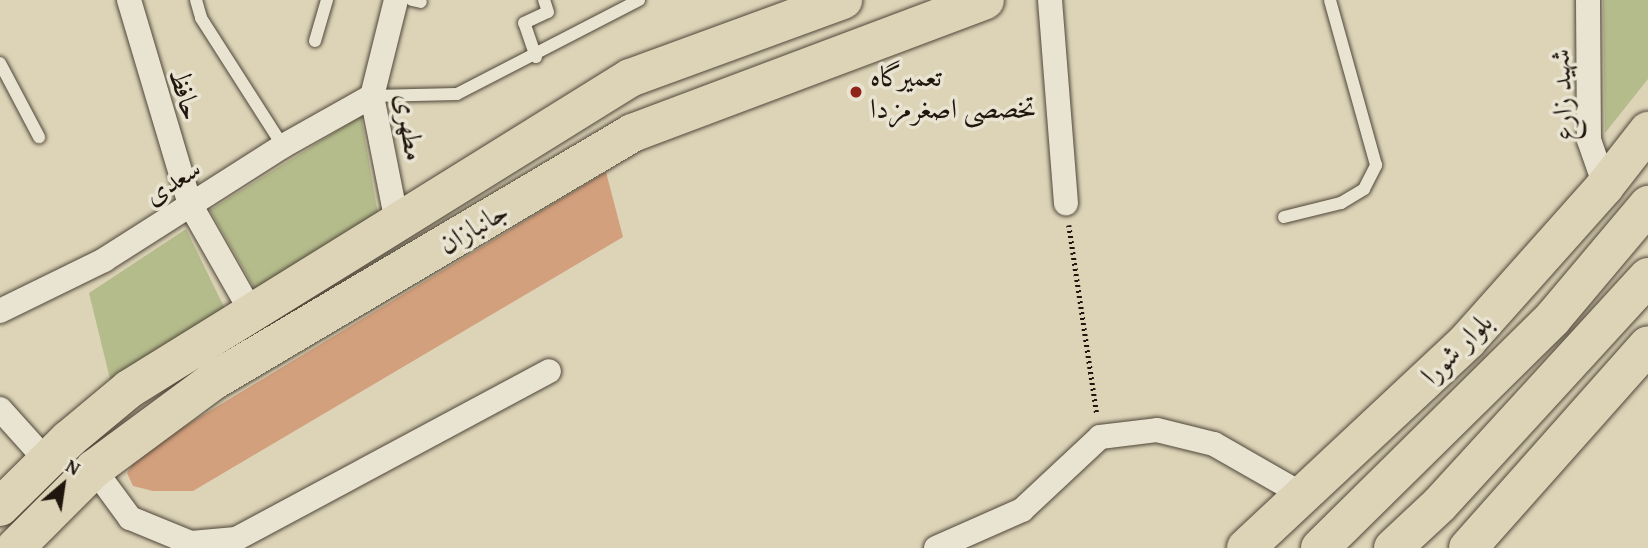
<!DOCTYPE html>
<meta charset="utf-8">
<style>
body{margin:0}
#map{position:relative;width:1648px;height:548px;overflow:hidden;background:#ddd4b8;font-family:"Gentium Book Plus",Amiri,serif}
div>[style]{position:absolute}
.green>*{inset:0;background:#b5bc8c}
.building>*{inset:0;background:#d3a07d}
.path>*{height:4.5px;margin-top:-2.25px;transform-origin:0;background:repeating-linear-gradient(90deg,#20160e 0 2px,transparent 0 5.5px)}
.roads{filter:drop-shadow(0 0 2px #4f4638) drop-shadow(0 0 2px #4f4638)}
.lane>*{height:12px;margin:-6px;padding:0 6px;transform-origin:6px;border-radius:6px;background:#e9e3d1}
.street>*{height:24px;margin:-12px;padding:0 12px;transform-origin:12px;border-radius:12px;background:#e9e3d1}
.primary>*{height:38px;margin:-19px;padding:0 19px;transform-origin:19px;border-radius:19px;background:#ddd4b8}
.dots>*{width:19px;height:19px;translate:-50% -50%;box-sizing:border-box;border:4px solid #e9e3d1;border-radius:50%}
span{translate:-50% -50%;white-space:nowrap;text-align:center;line-height:1.15;-webkit-text-stroke:7px #e9e3d1;paint-order:stroke}
.poi-label{font-size:28px;color:#20160e}
.left{translate:0 -50%;text-align:left}
.street-label{font-size:28px;color:#20160e}
.north{position:absolute;left:28px;top:450px;width:70px;height:70px;-webkit-text-stroke:5px #e9e3d1;paint-order:stroke;rotate:29deg;font-size:19px;font-weight:700;line-height:28px;text-align:center;color:#20160e}
.north::after{content:'';display:block;margin:auto;width:24px;height:32px;background:#20160e;clip-path:polygon(50% 0,100% 100%,50% 72%,0 100%)}
</style>
<div id="map">
<div class="green">
<i style="clip-path:polygon(1603px 0,1648px 0,1648px 79px,1605px 133px)"></i>
<i style="clip-path:polygon(361px 116px,379px 220px,260px 298px,210px 210px)"></i>
<i style="clip-path:polygon(186px 229px,226px 311px,111px 383px,89px 293px)"></i>
</div>
<div class="building">
<i style="clip-path:polygon(606px 172px,623px 237px,193px 491px,153px 491px,133px 486px,127px 473px,140px 453px)"></i>
</div>
<div class="path">
<i style="left:1069px;top:225px;width:191px;rotate:81.6deg"></i>
</div>
<div class="roads">
<div class="lane">
<i style="left:196px;top:0;width:19px;rotate:74deg"></i>
<i style="left:201px;top:18px;width:152px;rotate:57.4deg"></i>
<i style="left:412px;top:0;width:9px;rotate:13deg"></i>
<i style="left:315px;top:41px;width:43px;rotate:-73.7deg"></i>
<i style="left:536px;top:57px;width:36px;rotate:-109deg"></i>
<i style="left:524px;top:23px;width:26px;rotate:-25deg"></i>
<i style="left:548px;top:12px;width:13px;rotate:-108deg"></i>
<i style="left:0;top:63px;width:84px;rotate:62.2deg"></i>
<i style="left:372px;top:96px;width:85px;rotate:-1.3deg"></i>
<i style="left:457px;top:94px;width:205px;rotate:-27.3deg"></i>
<i style="left:1284px;top:217px;width:59px;rotate:-13.8deg"></i>
<i style="left:1341px;top:203px;width:27px;rotate:-31deg"></i>
<i style="left:1364px;top:189px;width:27px;rotate:-63deg"></i>
<i style="left:1376px;top:165px;width:171px;rotate:-105.6deg"></i>
</div>
<div class="street">
<i style="left:129px;top:0;width:213px;rotate:73.4deg"></i>
<i style="left:190px;top:204px;width:125px;rotate:60.4deg"></i>
<i style="left:396px;top:0;width:99px;rotate:104deg"></i>
<i style="left:372px;top:96px;width:128px;rotate:78.8deg"></i>
<i style="left:1050px;top:0;width:204px;rotate:85.5deg"></i>
<i style="left:1588px;top:0;width:140px;rotate:89.6deg"></i>
<i style="left:1589px;top:140px;width:49px;rotate:70.8deg"></i>
<i style="left:0;top:311px;width:116px;rotate:-26.1deg"></i>
<i style="left:104px;top:260px;width:212px;rotate:-32.5deg"></i>
<i style="left:283px;top:146px;width:102px;rotate:-29.3deg"></i>
<i style="left:0;top:409px;width:69px;rotate:48deg"></i>
<i style="left:94px;top:469px;width:61px;rotate:53.7deg"></i>
<i style="left:130px;top:518px;width:66px;rotate:22.3deg"></i>
<i style="left:191px;top:543px;width:45px;rotate:-5.1deg"></i>
<i style="left:236px;top:539px;width:355px;rotate:-28.2deg"></i>
<i style="left:936px;top:548px;width:94px;rotate:-23.8deg"></i>
<i style="left:1022px;top:510px;width:107px;rotate:-43.1deg"></i>
<i style="left:1100px;top:437px;width:57px;rotate:-7deg"></i>
<i style="left:1157px;top:430px;width:59px;rotate:13.8deg"></i>
<i style="left:1214px;top:444px;width:103px;rotate:29.8deg"></i>
</div>
<div class="primary">
<i style="left:0;top:507px;width:97px;rotate:-44.6deg"></i>
<i style="left:69px;top:439px;width:78px;rotate:-39.8deg"></i>
<i style="left:129px;top:389px;width:590px;rotate:-31.83deg"></i>
<i style="left:630px;top:78px;width:227px;rotate:-20.1deg"></i>
<i style="left:15px;top:548px;width:112px;rotate:-45deg"></i>
<i style="left:94px;top:469px;width:148px;rotate:-36.5deg"></i>
<i style="left:213px;top:381px;width:487px;rotate:-30.6deg"></i>
<i style="left:632px;top:133px;width:377px;rotate:-20.6deg"></i>
<i style="left:1246px;top:548px;width:304px;rotate:-43.1deg"></i>
<i style="left:1468px;top:340px;width:206px;rotate:-48.3deg"></i>
<i style="left:1605px;top:186px;width:70px;rotate:-52deg"></i>
<i style="left:1320px;top:548px;width:327px;rotate:-44.6deg"></i>
<i style="left:1553px;top:318px;width:148px;rotate:-49.9deg"></i>
<i style="left:1393px;top:548px;width:64px;rotate:-43.1deg"></i>
<i style="left:1440px;top:504px;width:308px;rotate:-47.5deg"></i>
<i style="left:1468px;top:548px;width:271px;rotate:-48.4deg"></i>
</div>
</div>
<div class="dots">
<i style="left:856px;top:92px;background:#8f2418"></i>
</div>
<div class="poi-label">
<span class="left" style="left:870px;top:92px">تعمیرگاه<br>تخصصی اصغرمزدا</span>
</div>
<div class="street-label">
<span style="left:186px;top:94px;rotate:73deg">حافظ</span>
<span style="left:1561px;top:95px;rotate:-93deg">شهید زارع</span>
<span style="left:411px;top:127px;rotate:82deg">مطهری</span>
<span style="left:172px;top:181px;rotate:-32deg">سعدی</span>
<span style="left:473px;top:227px;rotate:-31deg">جانبازان</span>
<span style="left:1456px;top:348px;rotate:-45deg">بلوار شورا</span>
</div>
<div class="north">N</div>
</div>
